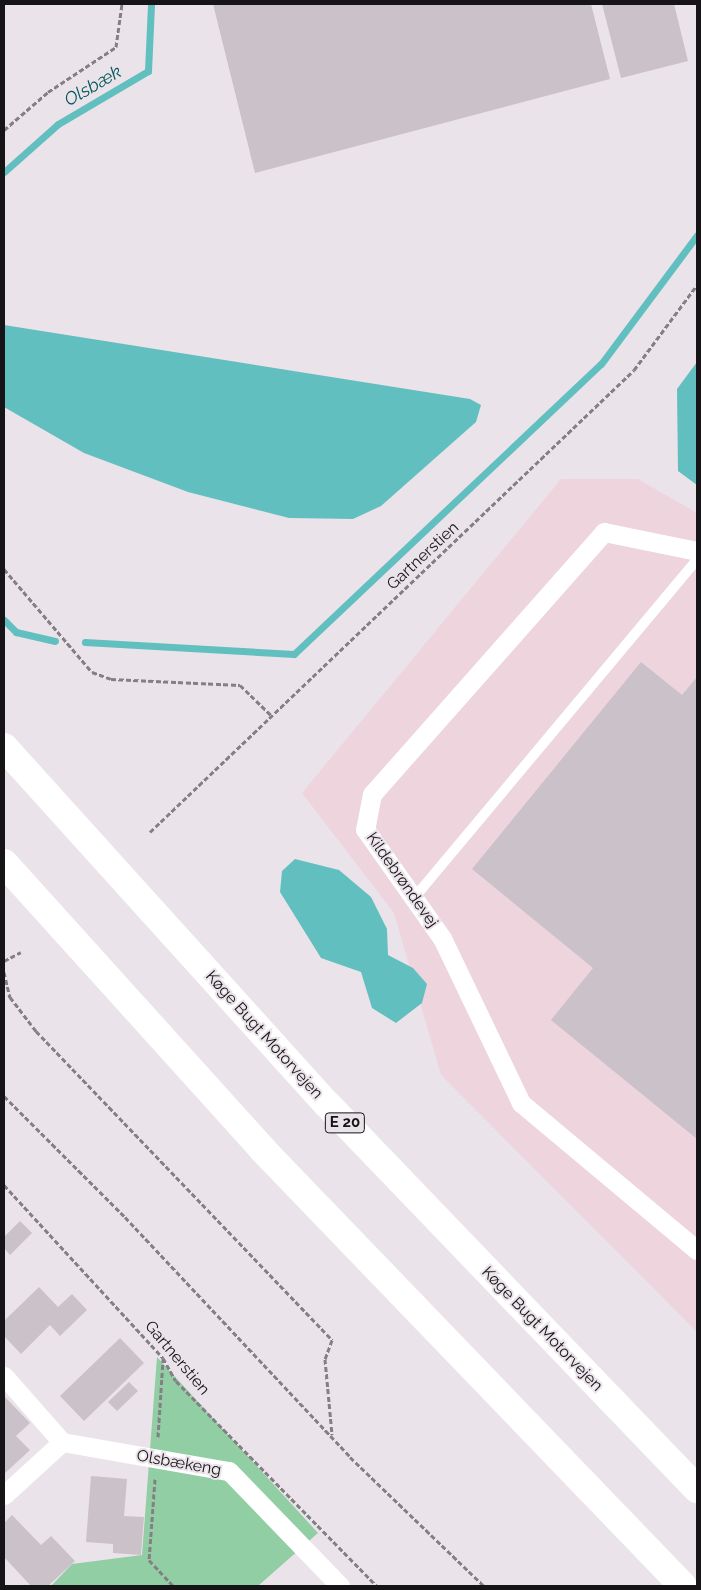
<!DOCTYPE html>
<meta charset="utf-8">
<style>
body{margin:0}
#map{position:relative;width:701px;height:1590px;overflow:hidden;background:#ebe3ea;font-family:Raleway,sans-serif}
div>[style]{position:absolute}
.industrial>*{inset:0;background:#edd4dd}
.green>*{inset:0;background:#91cea4}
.water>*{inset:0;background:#62bfbf}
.stream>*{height:7px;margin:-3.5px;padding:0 3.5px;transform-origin:3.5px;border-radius:3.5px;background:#62bfbf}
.building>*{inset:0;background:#cac1c9}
.path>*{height:3px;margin-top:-1.5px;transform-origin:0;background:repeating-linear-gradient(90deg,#847f84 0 5px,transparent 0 7.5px)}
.service>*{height:10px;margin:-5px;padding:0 5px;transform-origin:5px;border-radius:5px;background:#fff}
.minor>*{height:19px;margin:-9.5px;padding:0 9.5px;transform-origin:9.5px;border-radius:9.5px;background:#fff}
.motorway>*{height:28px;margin:-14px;padding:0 14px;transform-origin:14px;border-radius:14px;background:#fff}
span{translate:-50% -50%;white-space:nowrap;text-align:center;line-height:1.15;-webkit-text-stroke:4px #ebe3ea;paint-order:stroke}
.shield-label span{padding:1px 4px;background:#ebe3ea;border:1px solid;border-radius:4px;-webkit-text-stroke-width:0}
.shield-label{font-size:15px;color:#161416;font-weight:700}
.street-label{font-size:16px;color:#161416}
.water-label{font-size:18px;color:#005859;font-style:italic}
.frame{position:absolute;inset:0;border:5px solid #161416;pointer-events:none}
</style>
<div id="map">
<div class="industrial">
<i style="clip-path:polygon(561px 479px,638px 479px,697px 513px,697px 1332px,441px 1075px,394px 913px,302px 793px)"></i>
</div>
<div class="green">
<i style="clip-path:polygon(157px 1357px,318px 1533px,258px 1586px,51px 1586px,72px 1564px,142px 1555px)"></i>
</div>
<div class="water">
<i style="clip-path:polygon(4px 325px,470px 399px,481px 405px,476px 422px,381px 506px,353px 519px,289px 518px,188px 492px,84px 453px,4px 407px)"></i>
<i style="clip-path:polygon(697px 362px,697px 485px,678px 471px,677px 389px)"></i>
<i style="clip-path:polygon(295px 859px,339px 870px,371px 897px,387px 929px,388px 955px,413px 968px,427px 984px,422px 1003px,396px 1023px,372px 1008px,361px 972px,321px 958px,280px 892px,282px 871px)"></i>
</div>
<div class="stream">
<i style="left:4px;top:172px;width:72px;rotate:-41.6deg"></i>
<i style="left:58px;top:124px;width:104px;rotate:-30.5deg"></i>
<i style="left:148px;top:71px;width:67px;rotate:-87.4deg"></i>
<i style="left:4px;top:620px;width:17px;rotate:45deg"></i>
<i style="left:16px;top:632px;width:40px;rotate:13deg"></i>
<i style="left:85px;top:642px;width:209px;rotate:3.3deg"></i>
<i style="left:294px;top:654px;width:422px;rotate:-43.4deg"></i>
<i style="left:601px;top:364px;width:161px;rotate:-53.3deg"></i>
</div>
<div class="building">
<i style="clip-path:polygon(213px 4px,591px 4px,610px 79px,255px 173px)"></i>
<i style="clip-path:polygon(602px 4px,674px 4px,688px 61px,621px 78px)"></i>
<i style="clip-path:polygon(641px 662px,682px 695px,697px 677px,697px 1139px,551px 1020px,593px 968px,472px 869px)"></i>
<i style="clip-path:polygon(20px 1221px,32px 1233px,10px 1255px,4px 1248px,4px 1237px)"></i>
<i style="clip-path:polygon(39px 1287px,58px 1307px,72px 1294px,87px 1310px,60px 1336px,50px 1325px,21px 1354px,4px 1336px,4px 1321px)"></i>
<i style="clip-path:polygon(120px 1338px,144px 1363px,84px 1421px,60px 1396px)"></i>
<i style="clip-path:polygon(129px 1382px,138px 1391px,117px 1411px,108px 1402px)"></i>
<i style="clip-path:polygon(4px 1396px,30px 1423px,16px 1436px,30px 1450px,4px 1474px)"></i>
<i style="clip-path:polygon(91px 1476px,127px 1479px,124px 1516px,144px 1517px,141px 1555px,113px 1553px,113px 1544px,86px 1542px)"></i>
<i style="clip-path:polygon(12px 1515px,41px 1545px,51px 1536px,75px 1561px,48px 1586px,31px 1586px,4px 1557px,4px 1523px)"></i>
</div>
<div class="path">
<i style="left:4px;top:130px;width:58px;rotate:-40.8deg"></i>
<i style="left:48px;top:92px;width:82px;rotate:-33.5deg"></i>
<i style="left:116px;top:47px;width:43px;rotate:-82.1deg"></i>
<i style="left:4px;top:569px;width:135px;rotate:49.5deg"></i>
<i style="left:92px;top:672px;width:20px;rotate:20deg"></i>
<i style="left:111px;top:679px;width:129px;rotate:2.7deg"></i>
<i style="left:240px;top:685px;width:45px;rotate:44.1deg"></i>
<i style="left:150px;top:832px;width:669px;rotate:-43.67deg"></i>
<i style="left:634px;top:370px;width:106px;rotate:-53.5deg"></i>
<i style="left:4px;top:961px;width:19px;rotate:-28deg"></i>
<i style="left:4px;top:972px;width:26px;rotate:77deg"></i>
<i style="left:10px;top:997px;width:43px;rotate:52.6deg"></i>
<i style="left:36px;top:1031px;width:428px;rotate:46.2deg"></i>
<i style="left:332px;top:1340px;width:20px;rotate:110deg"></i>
<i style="left:325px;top:1359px;width:76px;rotate:84.7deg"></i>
<i style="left:4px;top:1096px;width:171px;rotate:45deg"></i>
<i style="left:125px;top:1217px;width:329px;rotate:46.8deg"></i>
<i style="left:350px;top:1457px;width:186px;rotate:43.9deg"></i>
<i style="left:4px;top:1185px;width:235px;rotate:47.4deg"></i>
<i style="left:163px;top:1358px;width:26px;rotate:61deg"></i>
<i style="left:176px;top:1381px;width:287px;rotate:45.6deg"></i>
<i style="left:158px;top:1437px;width:78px;rotate:-86.3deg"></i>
<i style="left:155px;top:1479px;width:81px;rotate:94.2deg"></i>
<i style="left:149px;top:1560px;width:35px;rotate:47deg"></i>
</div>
<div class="service">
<i style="left:414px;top:898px;width:441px;rotate:-50.1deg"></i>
</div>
<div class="minor">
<i style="left:697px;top:551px;width:95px;rotate:-168.5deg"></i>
<i style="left:604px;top:532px;width:350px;rotate:131.5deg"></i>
<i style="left:372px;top:794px;width:36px;rotate:101deg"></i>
<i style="left:365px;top:829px;width:133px;rotate:54.8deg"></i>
<i style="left:442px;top:938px;width:183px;rotate:64.4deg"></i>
<i style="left:521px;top:1103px;width:229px;rotate:39.9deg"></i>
<i style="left:4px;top:1376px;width:88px;rotate:48.7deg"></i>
<i style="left:62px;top:1442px;width:169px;rotate:9.9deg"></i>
<i style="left:229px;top:1471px;width:160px;rotate:46deg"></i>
<i style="left:4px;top:1495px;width:79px;rotate:-42.4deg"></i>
</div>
<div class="motorway">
<i style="left:4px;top:747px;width:481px;rotate:47.9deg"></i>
<i style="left:327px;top:1104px;width:534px;rotate:46.14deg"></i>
<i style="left:4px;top:863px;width:387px;rotate:47.9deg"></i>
<i style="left:263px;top:1150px;width:605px;rotate:46.07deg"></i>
</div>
<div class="shield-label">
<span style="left:345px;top:1123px">E 20</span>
</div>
<div class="street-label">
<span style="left:423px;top:556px;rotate:-43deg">Gartnerstien</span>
<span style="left:402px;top:880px;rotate:55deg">Kildebrøndevej</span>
<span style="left:264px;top:1035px;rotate:48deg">Køge Bugt Motorvejen</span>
<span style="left:542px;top:1329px;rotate:46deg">Køge Bugt Motorvejen</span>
<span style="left:177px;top:1358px;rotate:50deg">Gartnerstien</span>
<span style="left:179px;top:1463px;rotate:10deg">Olsbækeng</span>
</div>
<div class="water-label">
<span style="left:93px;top:86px;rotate:-30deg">Olsbæk</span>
</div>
<div class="frame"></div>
</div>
